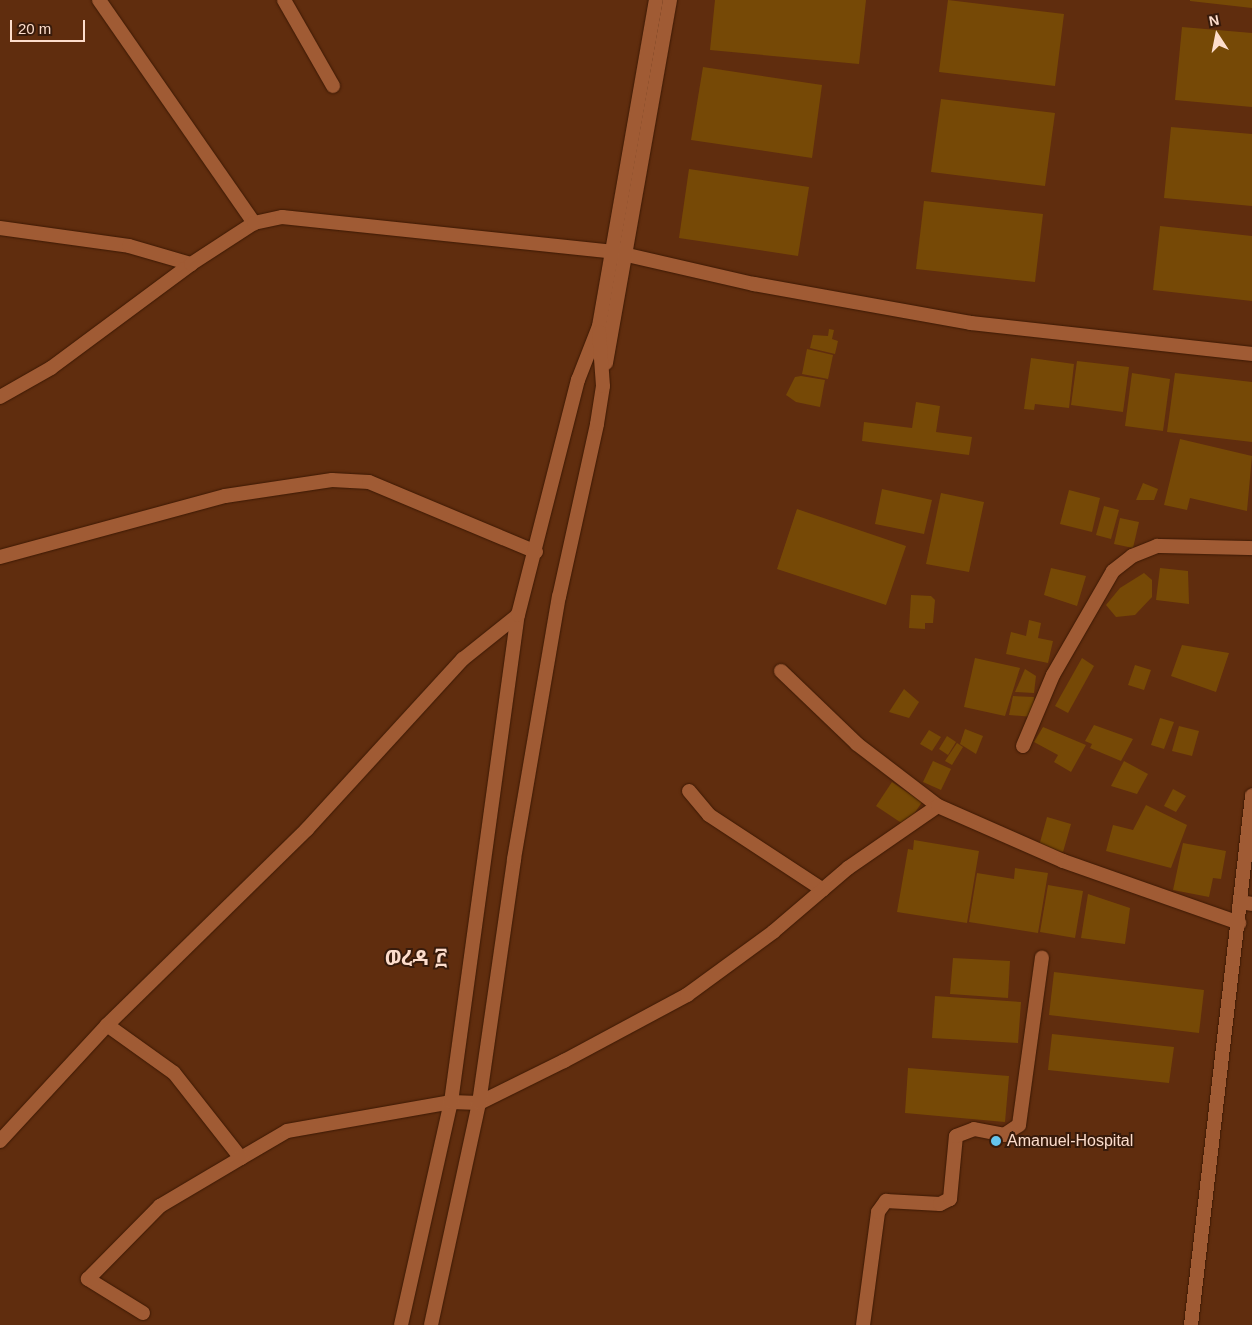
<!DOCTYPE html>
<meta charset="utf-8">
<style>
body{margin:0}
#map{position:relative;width:1252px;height:1325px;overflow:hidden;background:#602d0e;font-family:Arial,"Noto Sans Ethiopic",sans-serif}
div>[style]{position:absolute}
.building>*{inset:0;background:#764906}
.roads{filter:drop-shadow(0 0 1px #3c1904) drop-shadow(0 0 1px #3c1904)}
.service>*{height:14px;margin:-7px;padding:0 7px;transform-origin:7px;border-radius:7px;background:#a05b34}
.minor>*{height:14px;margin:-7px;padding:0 7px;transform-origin:7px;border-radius:7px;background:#a05b34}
.secondary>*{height:14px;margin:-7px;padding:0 7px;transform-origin:7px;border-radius:7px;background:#a05b34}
.dots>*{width:14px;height:14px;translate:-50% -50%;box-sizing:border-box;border:2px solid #381b0b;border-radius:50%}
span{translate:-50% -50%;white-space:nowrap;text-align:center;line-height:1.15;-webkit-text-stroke:4px #381b0b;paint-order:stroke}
.poi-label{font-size:16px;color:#fdddcc}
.left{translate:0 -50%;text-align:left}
.district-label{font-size:21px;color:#fdddcc;font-weight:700}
.north{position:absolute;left:1192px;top:10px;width:50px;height:50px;-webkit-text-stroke:4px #381b0b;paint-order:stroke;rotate:349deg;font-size:14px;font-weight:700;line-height:20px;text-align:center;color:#fdddcc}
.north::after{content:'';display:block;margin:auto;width:18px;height:22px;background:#fdddcc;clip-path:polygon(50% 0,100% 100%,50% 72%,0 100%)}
.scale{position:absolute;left:10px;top:20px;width:75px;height:22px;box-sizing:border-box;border:2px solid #fdddcc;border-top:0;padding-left:6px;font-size:15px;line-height:18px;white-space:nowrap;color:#fdddcc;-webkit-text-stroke:4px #381b0b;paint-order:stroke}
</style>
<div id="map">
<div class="building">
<i style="clip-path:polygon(715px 0,866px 0,859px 64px,710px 50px)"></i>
<i style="clip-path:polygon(948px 0,1064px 14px,1055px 86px,939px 72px)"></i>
<i style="clip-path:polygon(1190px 0,1252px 0,1252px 8px,1190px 1px)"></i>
<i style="clip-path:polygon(1182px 27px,1252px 33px,1252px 107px,1175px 100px)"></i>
<i style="clip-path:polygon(703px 67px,822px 85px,812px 158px,691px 140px)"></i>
<i style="clip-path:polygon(941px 99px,1055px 113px,1045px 186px,931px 172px)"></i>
<i style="clip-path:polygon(1171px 127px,1252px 134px,1252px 206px,1164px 198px)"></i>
<i style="clip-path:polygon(689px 169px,809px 187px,798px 256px,679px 238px)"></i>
<i style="clip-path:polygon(924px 201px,1043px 214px,1035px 282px,916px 269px)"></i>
<i style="clip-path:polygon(1160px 226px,1252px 236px,1252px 301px,1153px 290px)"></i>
<i style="clip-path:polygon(829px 329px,834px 330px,832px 339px,838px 341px,835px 354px,810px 348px,813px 335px,828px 336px)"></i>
<i style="clip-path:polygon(807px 349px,833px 355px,828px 379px,802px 374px)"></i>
<i style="clip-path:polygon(1031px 358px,1074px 364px,1069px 408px,1035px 404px,1034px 410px,1024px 409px)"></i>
<i style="clip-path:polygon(1077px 361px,1129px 367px,1123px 412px,1071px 405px)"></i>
<i style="clip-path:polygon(1132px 373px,1170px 379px,1163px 431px,1125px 426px)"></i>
<i style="clip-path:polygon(1175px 373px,1252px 382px,1252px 442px,1167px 432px)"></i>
<i style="clip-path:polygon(801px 376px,825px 380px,820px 407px,796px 402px,786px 395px,795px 377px)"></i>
<i style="clip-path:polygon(916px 402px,940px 406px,936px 432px,972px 437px,969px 455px,862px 441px,864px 422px,912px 428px)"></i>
<i style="clip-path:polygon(1180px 439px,1252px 456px,1247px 511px,1190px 498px,1187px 510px,1164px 505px)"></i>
<i style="clip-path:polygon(1143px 483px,1158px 489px,1154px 500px,1136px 500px)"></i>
<i style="clip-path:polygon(882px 489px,932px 500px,924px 534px,875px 524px)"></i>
<i style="clip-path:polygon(1069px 490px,1100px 498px,1092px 532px,1060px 524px)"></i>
<i style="clip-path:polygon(941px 493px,984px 502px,969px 572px,926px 564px)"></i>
<i style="clip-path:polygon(1104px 506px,1119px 510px,1111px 539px,1096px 535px)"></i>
<i style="clip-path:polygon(797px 509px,906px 546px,886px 605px,777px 569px)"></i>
<i style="clip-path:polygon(1120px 518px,1139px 522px,1133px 548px,1114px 544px)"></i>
<i style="clip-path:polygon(1051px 568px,1086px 576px,1077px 606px,1044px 595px)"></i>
<i style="clip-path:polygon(1160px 568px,1188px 571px,1189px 604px,1156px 600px)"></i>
<i style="clip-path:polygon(1144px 573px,1152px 580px,1152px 597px,1135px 615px,1116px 617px,1106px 605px,1120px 588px)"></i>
<i style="clip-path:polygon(911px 595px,931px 596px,935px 600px,933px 623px,925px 623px,925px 629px,909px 628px)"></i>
<i style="clip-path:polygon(1029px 620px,1041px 623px,1038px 638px,1053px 641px,1048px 663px,1006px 654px,1011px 632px,1026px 636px)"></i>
<i style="clip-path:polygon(1182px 645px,1229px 653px,1216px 692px,1171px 676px)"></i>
<i style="clip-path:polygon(975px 658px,1020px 668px,1005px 716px,964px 707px)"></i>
<i style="clip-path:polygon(1082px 658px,1094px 666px,1068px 713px,1055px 706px)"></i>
<i style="clip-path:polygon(1135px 665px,1151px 670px,1144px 690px,1128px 685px)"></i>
<i style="clip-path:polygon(1025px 669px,1036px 676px,1034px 693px,1015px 692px)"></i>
<i style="clip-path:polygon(904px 689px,919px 702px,909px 718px,889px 712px)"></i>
<i style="clip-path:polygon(1013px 696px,1034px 697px,1033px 717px,1009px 715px)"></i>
<i style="clip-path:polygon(1160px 718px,1174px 722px,1164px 749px,1151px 745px)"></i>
<i style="clip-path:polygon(1094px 725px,1133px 739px,1121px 761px,1090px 748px,1092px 744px,1085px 741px)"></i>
<i style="clip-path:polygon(1179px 726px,1199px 731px,1192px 756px,1172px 751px)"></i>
<i style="clip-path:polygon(1043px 727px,1086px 745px,1071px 772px,1054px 762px,1058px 755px,1034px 742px)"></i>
<i style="clip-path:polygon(965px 729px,983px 736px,976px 754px,960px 744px)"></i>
<i style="clip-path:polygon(929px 730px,941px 737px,932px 751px,920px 744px)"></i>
<i style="clip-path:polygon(947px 736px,956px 742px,948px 755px,939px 749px)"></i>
<i style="clip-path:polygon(957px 743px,963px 747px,952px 765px,945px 761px)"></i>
<i style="clip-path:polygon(933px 761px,951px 769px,941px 790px,923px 782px)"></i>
<i style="clip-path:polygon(1124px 761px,1148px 774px,1137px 794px,1111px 786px)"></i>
<i style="clip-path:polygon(892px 782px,922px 802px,906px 826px,876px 806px)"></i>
<i style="clip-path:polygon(1173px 789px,1186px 796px,1176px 812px,1164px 806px)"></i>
<i style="clip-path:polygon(1146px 805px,1187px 825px,1171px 868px,1106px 851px,1113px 825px,1133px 830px)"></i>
<i style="clip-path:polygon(1047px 817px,1071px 824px,1063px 852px,1039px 846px)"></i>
<i style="clip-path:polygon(914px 840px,979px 851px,967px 923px,897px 912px,908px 849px,913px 850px)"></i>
<i style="clip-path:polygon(1183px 843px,1226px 851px,1221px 879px,1213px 878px,1209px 897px,1173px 890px)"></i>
<i style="clip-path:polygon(1015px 868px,1048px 873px,1038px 933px,969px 922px,977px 873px,1014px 879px)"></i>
<i style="clip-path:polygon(1048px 885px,1083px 891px,1075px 938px,1040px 932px)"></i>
<i style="clip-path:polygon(1088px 894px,1130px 908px,1125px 944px,1081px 938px)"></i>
<i style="clip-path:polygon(953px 958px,1010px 961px,1008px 998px,950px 994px)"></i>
<i style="clip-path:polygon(1054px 972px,1204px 990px,1199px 1033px,1049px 1015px)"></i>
<i style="clip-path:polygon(935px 996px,1021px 1002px,1018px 1043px,932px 1038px)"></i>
<i style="clip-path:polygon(1052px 1034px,1174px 1047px,1169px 1083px,1048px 1070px)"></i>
<i style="clip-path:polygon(908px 1068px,1009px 1076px,1005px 1122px,905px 1113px)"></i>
</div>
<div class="roads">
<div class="service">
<i style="left:863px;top:1325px;width:114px;rotate:-82.4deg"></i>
<i style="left:878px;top:1212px;width:14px;rotate:-54deg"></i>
<i style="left:886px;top:1201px;width:54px;rotate:3.2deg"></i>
<i style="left:940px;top:1204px;width:11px;rotate:-27deg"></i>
<i style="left:950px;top:1199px;width:63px;rotate:-84.6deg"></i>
<i style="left:956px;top:1136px;width:19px;rotate:-21deg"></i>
<i style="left:974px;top:1129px;width:31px;rotate:11deg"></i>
<i style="left:1004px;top:1135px;width:18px;rotate:-34deg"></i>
<i style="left:1019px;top:1125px;width:169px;rotate:-82.2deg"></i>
</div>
<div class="minor">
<i style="left:99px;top:0;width:272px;rotate:55.2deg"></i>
<i style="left:284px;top:0;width:99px;rotate:60.3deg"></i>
<i style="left:0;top:228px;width:130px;rotate:7.9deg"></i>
<i style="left:129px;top:246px;width:65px;rotate:16.2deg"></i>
<i style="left:0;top:397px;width:59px;rotate:-29.6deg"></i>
<i style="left:51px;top:368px;width:174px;rotate:-36.6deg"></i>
<i style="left:191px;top:264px;width:75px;rotate:-33.1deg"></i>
<i style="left:254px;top:223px;width:29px;rotate:-12deg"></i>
<i style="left:282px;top:217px;width:334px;rotate:6deg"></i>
<i style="left:614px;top:252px;width:144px;rotate:12.9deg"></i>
<i style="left:754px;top:284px;width:220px;rotate:10.2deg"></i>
<i style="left:971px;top:323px;width:283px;rotate:6.3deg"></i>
<i style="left:0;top:557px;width:233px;rotate:-15.2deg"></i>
<i style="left:225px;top:496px;width:108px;rotate:-8.5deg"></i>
<i style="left:332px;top:480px;width:37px;rotate:3deg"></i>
<i style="left:369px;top:482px;width:181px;rotate:22.7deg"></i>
<i style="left:781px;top:671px;width:105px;rotate:43.8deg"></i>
<i style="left:857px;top:744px;width:102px;rotate:37.4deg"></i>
<i style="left:1023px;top:746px;width:77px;rotate:-67.1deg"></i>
<i style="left:1053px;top:675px;width:120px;rotate:-60deg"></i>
<i style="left:1113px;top:571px;width:24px;rotate:-38deg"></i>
<i style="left:1132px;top:556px;width:27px;rotate:-22deg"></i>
<i style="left:1157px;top:546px;width:95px;rotate:1.2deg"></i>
<i style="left:689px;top:791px;width:31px;rotate:50deg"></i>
<i style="left:709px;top:815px;width:136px;rotate:33.3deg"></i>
<i style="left:1240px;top:902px;width:12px;rotate:9deg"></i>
<i style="left:107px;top:1025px;width:82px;rotate:35.6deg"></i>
<i style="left:174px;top:1073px;width:108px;rotate:51.8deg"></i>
<i style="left:241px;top:1158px;width:53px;rotate:-30.4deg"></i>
<i style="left:287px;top:1131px;width:167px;rotate:-10deg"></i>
<i style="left:451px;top:1102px;width:28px;rotate:2deg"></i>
<i style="left:479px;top:1103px;width:95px;rotate:-26.3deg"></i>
<i style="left:564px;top:1061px;width:140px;rotate:-28.2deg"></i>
<i style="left:687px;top:995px;width:107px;rotate:-36.2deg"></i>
<i style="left:773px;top:932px;width:99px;rotate:-40.5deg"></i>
<i style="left:848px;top:868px;width:109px;rotate:-34.6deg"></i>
<i style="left:938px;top:806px;width:137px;rotate:23.7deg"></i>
<i style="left:1063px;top:861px;width:187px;rotate:19.4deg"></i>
<i style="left:0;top:1141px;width:158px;rotate:-47.3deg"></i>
<i style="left:107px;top:1025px;width:280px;rotate:-44.4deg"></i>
<i style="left:307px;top:829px;width:231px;rotate:-47.5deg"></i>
<i style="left:463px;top:659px;width:70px;rotate:-38.7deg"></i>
<i style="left:143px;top:1313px;width:65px;rotate:-148.3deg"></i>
<i style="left:88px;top:1279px;width:103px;rotate:-45.4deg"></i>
<i style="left:160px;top:1206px;width:94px;rotate:-30.7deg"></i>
</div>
<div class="secondary">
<i style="left:606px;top:363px;width:369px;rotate:-80deg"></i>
<i style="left:401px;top:1325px;width:229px;rotate:-77.4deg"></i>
<i style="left:451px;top:1102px;width:492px;rotate:-82.2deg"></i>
<i style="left:518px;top:615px;width:243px;rotate:-75.7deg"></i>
<i style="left:578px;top:380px;width:58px;rotate:-68.7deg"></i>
<i style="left:599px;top:326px;width:331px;rotate:-80.1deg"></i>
<i style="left:431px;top:1325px;width:227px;rotate:-77.8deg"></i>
<i style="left:479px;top:1103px;width:246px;rotate:-81.8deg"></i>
<i style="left:514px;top:859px;width:266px;rotate:-80.3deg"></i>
<i style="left:559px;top:597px;width:177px;rotate:-77.6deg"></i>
<i style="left:597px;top:424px;width:38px;rotate:-81deg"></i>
<i style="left:603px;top:386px;width:54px;rotate:-94.2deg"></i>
<i style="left:1191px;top:1325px;width:533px;rotate:-83.42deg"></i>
</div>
</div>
<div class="dots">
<i style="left:996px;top:1141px;background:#65c5ee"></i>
</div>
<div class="poi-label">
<span class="left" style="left:1007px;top:1141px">Amanuel-Hospital</span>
</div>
<div class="district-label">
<span style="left:416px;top:958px">ወረዳ ፫</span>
</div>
<div class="north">N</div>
<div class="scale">20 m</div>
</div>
